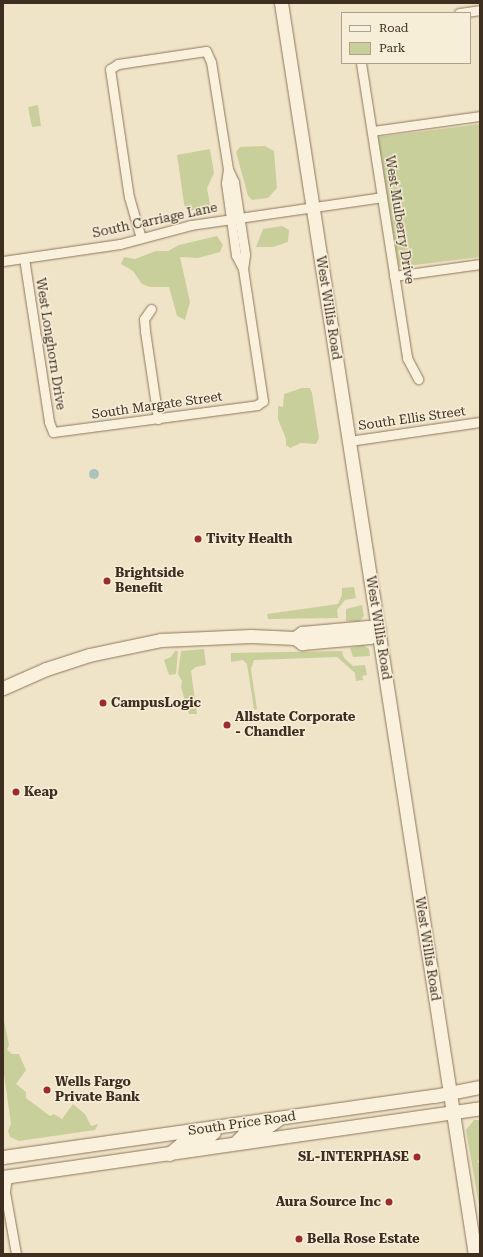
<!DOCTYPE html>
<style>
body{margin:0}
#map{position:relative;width:483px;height:1257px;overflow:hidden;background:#f0e4c8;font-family:"Roboto Serif",serif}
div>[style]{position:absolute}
.green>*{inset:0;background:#c9cf9b}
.water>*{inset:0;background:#a9c4bc}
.round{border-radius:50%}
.roads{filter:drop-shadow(0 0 1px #8d765c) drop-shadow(0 0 1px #8d765c)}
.street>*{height:9px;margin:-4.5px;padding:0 4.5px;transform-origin:4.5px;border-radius:4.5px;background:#faf1dc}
.secondary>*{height:13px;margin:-6.5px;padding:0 6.5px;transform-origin:6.5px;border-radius:6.5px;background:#faf1dc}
.dots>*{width:11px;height:11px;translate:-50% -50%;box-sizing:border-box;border:2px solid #f7eed8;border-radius:50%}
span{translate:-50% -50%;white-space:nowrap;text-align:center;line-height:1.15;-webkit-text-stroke:3px #f7eed8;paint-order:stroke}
.street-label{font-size:13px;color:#3d2e20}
.poi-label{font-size:13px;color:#3d2e20;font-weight:700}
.left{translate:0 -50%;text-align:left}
.right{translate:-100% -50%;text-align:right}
.frame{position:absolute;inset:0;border:4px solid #3d2e20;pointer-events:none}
.legend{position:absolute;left:341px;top:12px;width:130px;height:52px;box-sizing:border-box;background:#f7eed8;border:1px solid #ada18e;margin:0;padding:5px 7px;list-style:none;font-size:12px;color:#3d2e20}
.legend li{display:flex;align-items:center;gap:8px;height:20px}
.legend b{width:20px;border:1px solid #ada18e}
</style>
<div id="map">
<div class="green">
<i style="clip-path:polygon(38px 105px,41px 126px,32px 127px,28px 107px)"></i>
<i style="clip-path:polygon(480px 124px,480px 257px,399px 267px,378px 137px)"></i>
<i style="clip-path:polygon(265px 146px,274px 151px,277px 188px,268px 198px,252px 200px,248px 196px,236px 152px,240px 147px)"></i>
<i style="clip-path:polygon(210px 149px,214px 173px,207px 188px,210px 205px,190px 211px,185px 208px,184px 203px,177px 155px)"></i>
<i style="clip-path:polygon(282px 226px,289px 230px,288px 242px,273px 247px,256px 247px,263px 229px)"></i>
<i style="clip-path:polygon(217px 236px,223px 245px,220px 252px,198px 258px,180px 257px,190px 302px,185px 320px,177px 316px,169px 287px,150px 287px,142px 284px,133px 271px,121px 264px,124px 257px,135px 259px,156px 251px,168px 251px,179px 245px)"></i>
<i style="clip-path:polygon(302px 388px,310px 388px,312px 393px,319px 438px,316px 444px,301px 443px,290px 448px,286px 445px,286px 439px,278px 419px,278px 406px,283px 407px,284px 394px)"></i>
<i style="clip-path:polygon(354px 587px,356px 598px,345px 600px,337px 610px,338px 618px,268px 619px,267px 614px,338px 604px,342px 595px,342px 588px)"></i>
<i style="clip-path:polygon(362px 605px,364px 616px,359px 622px,346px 621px,346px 609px)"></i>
<i style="clip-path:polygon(363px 645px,369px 649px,370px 656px,353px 657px,350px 648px)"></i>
<i style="clip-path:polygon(204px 649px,206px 665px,196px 667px,191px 671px,197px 714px,189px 714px,181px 687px,182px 681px,178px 674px,181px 651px)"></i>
<i style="clip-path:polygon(175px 651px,178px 651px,176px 674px,169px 675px,164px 660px,171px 657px)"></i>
<i style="clip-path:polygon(342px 651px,344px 658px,353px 666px,365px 665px,367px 675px,362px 676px,363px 680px,356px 681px,355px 673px,337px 657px,254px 660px,251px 669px,257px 709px,254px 710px,247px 664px,243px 660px,231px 662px,231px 653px)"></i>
<i style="clip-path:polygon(3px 1016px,9px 1045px,7px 1050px,12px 1054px,19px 1054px,26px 1070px,16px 1084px,26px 1092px,26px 1098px,50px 1116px,54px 1114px,62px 1119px,73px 1104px,85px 1114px,91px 1126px,98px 1124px,95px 1130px,19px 1141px,10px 1137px,8px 1131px,11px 1124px,3px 1067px)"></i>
<i style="clip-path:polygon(474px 1120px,480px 1120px,480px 1160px,477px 1161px,480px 1164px,480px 1211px,466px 1130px)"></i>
</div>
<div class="water">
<i class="round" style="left:89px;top:469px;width:10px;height:10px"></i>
</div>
<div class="roads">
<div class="street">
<i style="left:459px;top:13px;width:21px;rotate:-8deg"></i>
<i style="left:361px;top:63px;width:299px;rotate:81.1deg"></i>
<i style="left:407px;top:358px;width:24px;rotate:62deg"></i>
<i style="left:372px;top:131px;width:109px;rotate:-7.9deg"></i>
<i style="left:228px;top:169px;width:14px;rotate:98deg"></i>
<i style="left:226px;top:183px;width:73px;rotate:82.1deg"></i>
<i style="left:236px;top:255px;width:16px;rotate:63deg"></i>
<i style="left:24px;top:258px;width:166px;rotate:81.3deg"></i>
<i style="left:49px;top:422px;width:11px;rotate:68deg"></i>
<i style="left:53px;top:432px;width:206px;rotate:-7.5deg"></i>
<i style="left:257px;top:405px;width:7px;rotate:-34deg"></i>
<i style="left:263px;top:401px;width:134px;rotate:-98.6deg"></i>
<i style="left:243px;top:269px;width:15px;rotate:-82deg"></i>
<i style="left:245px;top:254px;width:73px;rotate:-98.7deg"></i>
<i style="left:234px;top:182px;width:14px;rotate:-115deg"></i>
<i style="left:228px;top:169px;width:108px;rotate:-99deg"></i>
<i style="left:211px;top:62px;width:12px;rotate:-114deg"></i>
<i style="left:206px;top:51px;width:89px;rotate:171.6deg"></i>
<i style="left:118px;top:64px;width:9px;rotate:148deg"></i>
<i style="left:110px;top:69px;width:129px;rotate:81.6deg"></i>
<i style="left:129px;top:197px;width:43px;rotate:73.7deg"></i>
<i style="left:3px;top:261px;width:118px;rotate:-8.3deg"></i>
<i style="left:120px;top:244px;width:73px;rotate:-15deg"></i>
<i style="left:191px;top:225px;width:193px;rotate:-8.3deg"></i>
<i style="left:394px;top:276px;width:87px;rotate:-7.9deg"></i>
<i style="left:151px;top:309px;width:12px;rotate:125deg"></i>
<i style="left:144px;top:319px;width:12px;rotate:85deg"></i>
<i style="left:145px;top:331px;width:89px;rotate:81.6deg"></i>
<i style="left:349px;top:441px;width:132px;rotate:-8.3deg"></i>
<i style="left:7px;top:1177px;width:15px;rotate:98deg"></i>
<i style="left:5px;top:1192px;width:63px;rotate:79.9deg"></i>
</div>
<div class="secondary">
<i style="left:281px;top:3px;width:1266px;rotate:81.19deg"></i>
<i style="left:295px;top:638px;width:9px;rotate:-36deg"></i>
<i style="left:302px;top:633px;width:66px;rotate:-5.2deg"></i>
<i style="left:368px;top:627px;width:11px;rotate:15deg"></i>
<i style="left:3px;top:688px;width:47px;rotate:-23.8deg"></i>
<i style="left:46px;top:669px;width:45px;rotate:-18deg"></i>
<i style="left:89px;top:655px;width:74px;rotate:-11.8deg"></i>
<i style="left:161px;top:640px;width:90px;rotate:-2.5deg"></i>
<i style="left:251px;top:636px;width:44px;rotate:2.6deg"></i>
<i style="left:295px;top:638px;width:9px;rotate:36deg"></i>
<i style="left:302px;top:643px;width:68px;rotate:-5deg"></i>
<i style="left:370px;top:637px;width:11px;rotate:-38deg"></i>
<i style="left:237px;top:1141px;width:8px;rotate:-45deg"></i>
<i style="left:243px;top:1135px;width:17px;rotate:-10deg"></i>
<i style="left:260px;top:1132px;width:21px;rotate:-35deg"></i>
<i style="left:169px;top:1154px;width:16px;rotate:-40deg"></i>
<i style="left:181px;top:1144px;width:29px;rotate:-16deg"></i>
<i style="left:209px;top:1136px;width:6px;rotate:-39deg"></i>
<i style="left:3px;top:1157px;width:435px;rotate:-8.1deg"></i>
<i style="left:434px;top:1096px;width:47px;rotate:-11.1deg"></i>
<i style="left:3px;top:1177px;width:482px;rotate:-8.2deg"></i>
</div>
</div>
<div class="dots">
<i style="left:198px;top:539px;background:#9e2a2b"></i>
<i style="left:107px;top:581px;background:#9e2a2b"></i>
<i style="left:103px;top:703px;background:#9e2a2b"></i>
<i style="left:227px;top:725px;background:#9e2a2b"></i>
<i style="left:16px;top:792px;background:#9e2a2b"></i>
<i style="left:47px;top:1090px;background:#9e2a2b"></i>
<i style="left:417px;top:1157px;background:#9e2a2b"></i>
<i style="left:389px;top:1202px;background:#9e2a2b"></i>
<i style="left:299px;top:1239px;background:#9e2a2b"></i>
</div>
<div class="street-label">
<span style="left:399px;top:220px;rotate:81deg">West Mulberry Drive</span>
<span style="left:155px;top:221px;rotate:-12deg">South Carriage Lane</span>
<span style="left:328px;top:308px;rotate:81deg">West Willis Road</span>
<span style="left:50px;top:344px;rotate:81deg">West Longhorn Drive</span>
<span style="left:157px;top:406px;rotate:-8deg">South Margate Street</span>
<span style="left:412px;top:419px;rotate:-8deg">South Ellis Street</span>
<span style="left:378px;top:628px;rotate:81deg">West Willis Road</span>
<span style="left:427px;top:949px;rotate:81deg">West Willis Road</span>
<span style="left:242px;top:1124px;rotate:-8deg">South Price Road</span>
</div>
<div class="poi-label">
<span class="left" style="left:206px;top:539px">Tivity Health</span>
<span class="left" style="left:115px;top:581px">Brightside<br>Benefit</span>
<span class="left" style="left:111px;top:703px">CampusLogic</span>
<span class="left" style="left:235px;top:725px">Allstate Corporate<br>- Chandler</span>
<span class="left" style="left:24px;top:792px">Keap</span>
<span class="left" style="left:55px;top:1090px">Wells Fargo<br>Private Bank</span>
<span class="right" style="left:409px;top:1157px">SL-INTERPHASE</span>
<span class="right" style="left:381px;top:1202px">Aura Source Inc</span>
<span class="left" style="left:307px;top:1239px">Bella Rose Estate</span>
</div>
<div class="frame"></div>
<ul class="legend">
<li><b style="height:5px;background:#faf1dc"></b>Road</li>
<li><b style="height:11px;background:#c9cf9b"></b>Park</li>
</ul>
</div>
